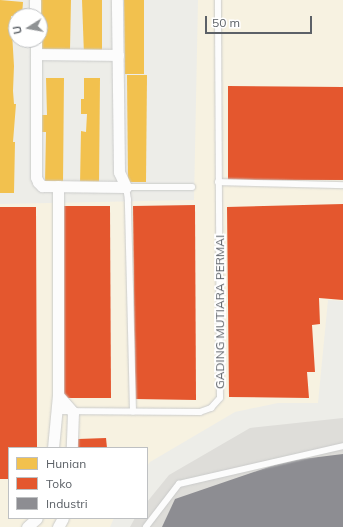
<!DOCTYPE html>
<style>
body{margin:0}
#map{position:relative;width:343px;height:527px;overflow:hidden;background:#edede8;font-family:Mulish,sans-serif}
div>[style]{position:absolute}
.commercial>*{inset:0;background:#f7f2e1}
.industrial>*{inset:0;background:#deddd9}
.homes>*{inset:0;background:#f2c14e}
.shops>*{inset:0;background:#e4572e}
.industry>*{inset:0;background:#8d8d92}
.roads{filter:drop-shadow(0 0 1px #cacbca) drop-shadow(0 0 1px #cacbca)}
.lane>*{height:5.5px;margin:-2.75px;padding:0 2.75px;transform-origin:2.75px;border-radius:2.75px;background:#fcfcfc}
.street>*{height:11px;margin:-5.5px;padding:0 5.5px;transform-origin:5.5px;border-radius:5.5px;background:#fcfcfc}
span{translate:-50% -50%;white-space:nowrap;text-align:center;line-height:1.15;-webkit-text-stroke:4px #fff;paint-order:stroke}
.street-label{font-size:12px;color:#5c6167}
.legend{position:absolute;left:8px;top:447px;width:140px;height:72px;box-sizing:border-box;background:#fff;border:1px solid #bec0c2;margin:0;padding:5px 7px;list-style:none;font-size:12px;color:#5c6167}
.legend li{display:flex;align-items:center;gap:8px;height:20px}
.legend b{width:20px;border:1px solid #bec0c2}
.north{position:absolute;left:8px;top:8px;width:40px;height:40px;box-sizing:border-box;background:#fff;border:1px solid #bec0c2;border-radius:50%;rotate:259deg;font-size:11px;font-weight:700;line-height:16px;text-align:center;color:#5c6167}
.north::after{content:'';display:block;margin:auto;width:14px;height:18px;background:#8f9294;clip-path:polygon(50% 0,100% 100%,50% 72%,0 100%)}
.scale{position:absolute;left:205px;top:16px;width:107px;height:18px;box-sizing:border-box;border:2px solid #5c6167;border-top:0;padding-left:5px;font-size:12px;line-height:14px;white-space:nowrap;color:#5c6167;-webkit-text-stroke:3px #fff;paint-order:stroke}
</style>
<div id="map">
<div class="commercial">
<i style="clip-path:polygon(198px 0,343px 0,343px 301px,328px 300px,318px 403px,278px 403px,235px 412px,150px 462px,147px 466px,147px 448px,9px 448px,9px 518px,114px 518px,110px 527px,0 527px,0 204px,194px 200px)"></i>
</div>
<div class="industrial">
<i style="clip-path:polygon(343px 418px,343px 527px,130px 527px,135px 518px,147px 518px,147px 502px,169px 475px,250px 428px)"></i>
</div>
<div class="homes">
<i style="clip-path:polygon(0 0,23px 2px,22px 16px,11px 16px,14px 66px,13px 91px,14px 104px,16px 104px,13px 142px,15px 142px,14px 193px,0 193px)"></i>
<i style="clip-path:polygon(39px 0,71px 0,70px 50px,38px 49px,40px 40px)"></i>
<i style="clip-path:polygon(82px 0,102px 0,102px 55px,84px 55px)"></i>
<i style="clip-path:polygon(124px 0,144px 0,144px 74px,125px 74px)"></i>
<i style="clip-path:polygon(127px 75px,147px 75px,146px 182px,128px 182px)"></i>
<i style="clip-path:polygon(46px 78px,64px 78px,63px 183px,45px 183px,46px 132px,39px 132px,39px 115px,47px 115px)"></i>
<i style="clip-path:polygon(84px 78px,100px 78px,99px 185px,80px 185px,81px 131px,86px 132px,87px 114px,81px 114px,81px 99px,84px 99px)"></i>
</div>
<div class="shops">
<i style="clip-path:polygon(228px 86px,343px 87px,343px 180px,228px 180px)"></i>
<i style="clip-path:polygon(343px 204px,343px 300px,319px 298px,320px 324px,312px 325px,315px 372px,307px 372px,309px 398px,229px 397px,227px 207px)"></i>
<i style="clip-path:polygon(195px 205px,196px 400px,135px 399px,133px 206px)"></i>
<i style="clip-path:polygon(62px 206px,110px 206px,111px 398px,63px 398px)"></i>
<i style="clip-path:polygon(0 207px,36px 207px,37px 448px,9px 448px,9px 479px,0 479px)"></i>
<i style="clip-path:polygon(106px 438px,107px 448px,78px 448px,78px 439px)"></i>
</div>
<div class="industry">
<i style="clip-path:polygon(343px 454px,343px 527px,162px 527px,175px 499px,286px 461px)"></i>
</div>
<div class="roads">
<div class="lane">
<i style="left:218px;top:182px;width:125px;rotate:1.4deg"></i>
<i style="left:56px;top:411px;width:144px;rotate:0.4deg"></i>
<i style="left:200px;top:412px;width:12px;rotate:-20deg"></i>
<i style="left:211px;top:408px;width:13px;rotate:-48deg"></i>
<i style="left:220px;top:398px;width:398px;rotate:-90.3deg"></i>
<i style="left:133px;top:412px;width:212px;rotate:-91.4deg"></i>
<i style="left:128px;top:200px;width:13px;rotate:-99deg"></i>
<i style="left:126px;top:187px;width:66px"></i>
<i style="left:146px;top:527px;width:54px;rotate:-52.5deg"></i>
<i style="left:179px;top:484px;width:168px;rotate:-13deg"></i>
</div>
<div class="street">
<i style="left:35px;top:0;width:16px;rotate:90deg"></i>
<i style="left:36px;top:40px;width:137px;rotate:90deg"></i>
<i style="left:36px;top:177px;width:5px;rotate:68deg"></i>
<i style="left:38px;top:182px;width:6px;rotate:45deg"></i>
<i style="left:42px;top:186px;width:84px;rotate:0.7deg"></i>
<i style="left:126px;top:187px;width:17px;rotate:-115deg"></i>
<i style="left:119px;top:172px;width:172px;rotate:-90.7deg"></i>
<i style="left:36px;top:54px;width:82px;rotate:0.7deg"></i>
<i style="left:58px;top:395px;width:23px;rotate:49deg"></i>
<i style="left:73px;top:412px;width:36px;rotate:92deg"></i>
<i style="left:53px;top:448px;width:53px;rotate:-84.6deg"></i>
<i style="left:58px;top:395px;width:209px;rotate:-90deg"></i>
<i style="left:27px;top:527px;width:13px;rotate:-42deg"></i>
<i style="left:58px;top:527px;width:10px;rotate:-61deg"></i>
</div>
</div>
<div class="street-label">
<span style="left:220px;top:312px;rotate:-90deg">GADING MUTIARA PERMAI</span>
</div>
<ul class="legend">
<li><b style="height:11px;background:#f2c14e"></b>Hunian</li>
<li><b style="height:11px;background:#e4572e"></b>Toko</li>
<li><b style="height:11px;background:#8d8d92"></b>Industri</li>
</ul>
<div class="north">U</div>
<div class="scale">50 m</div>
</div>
